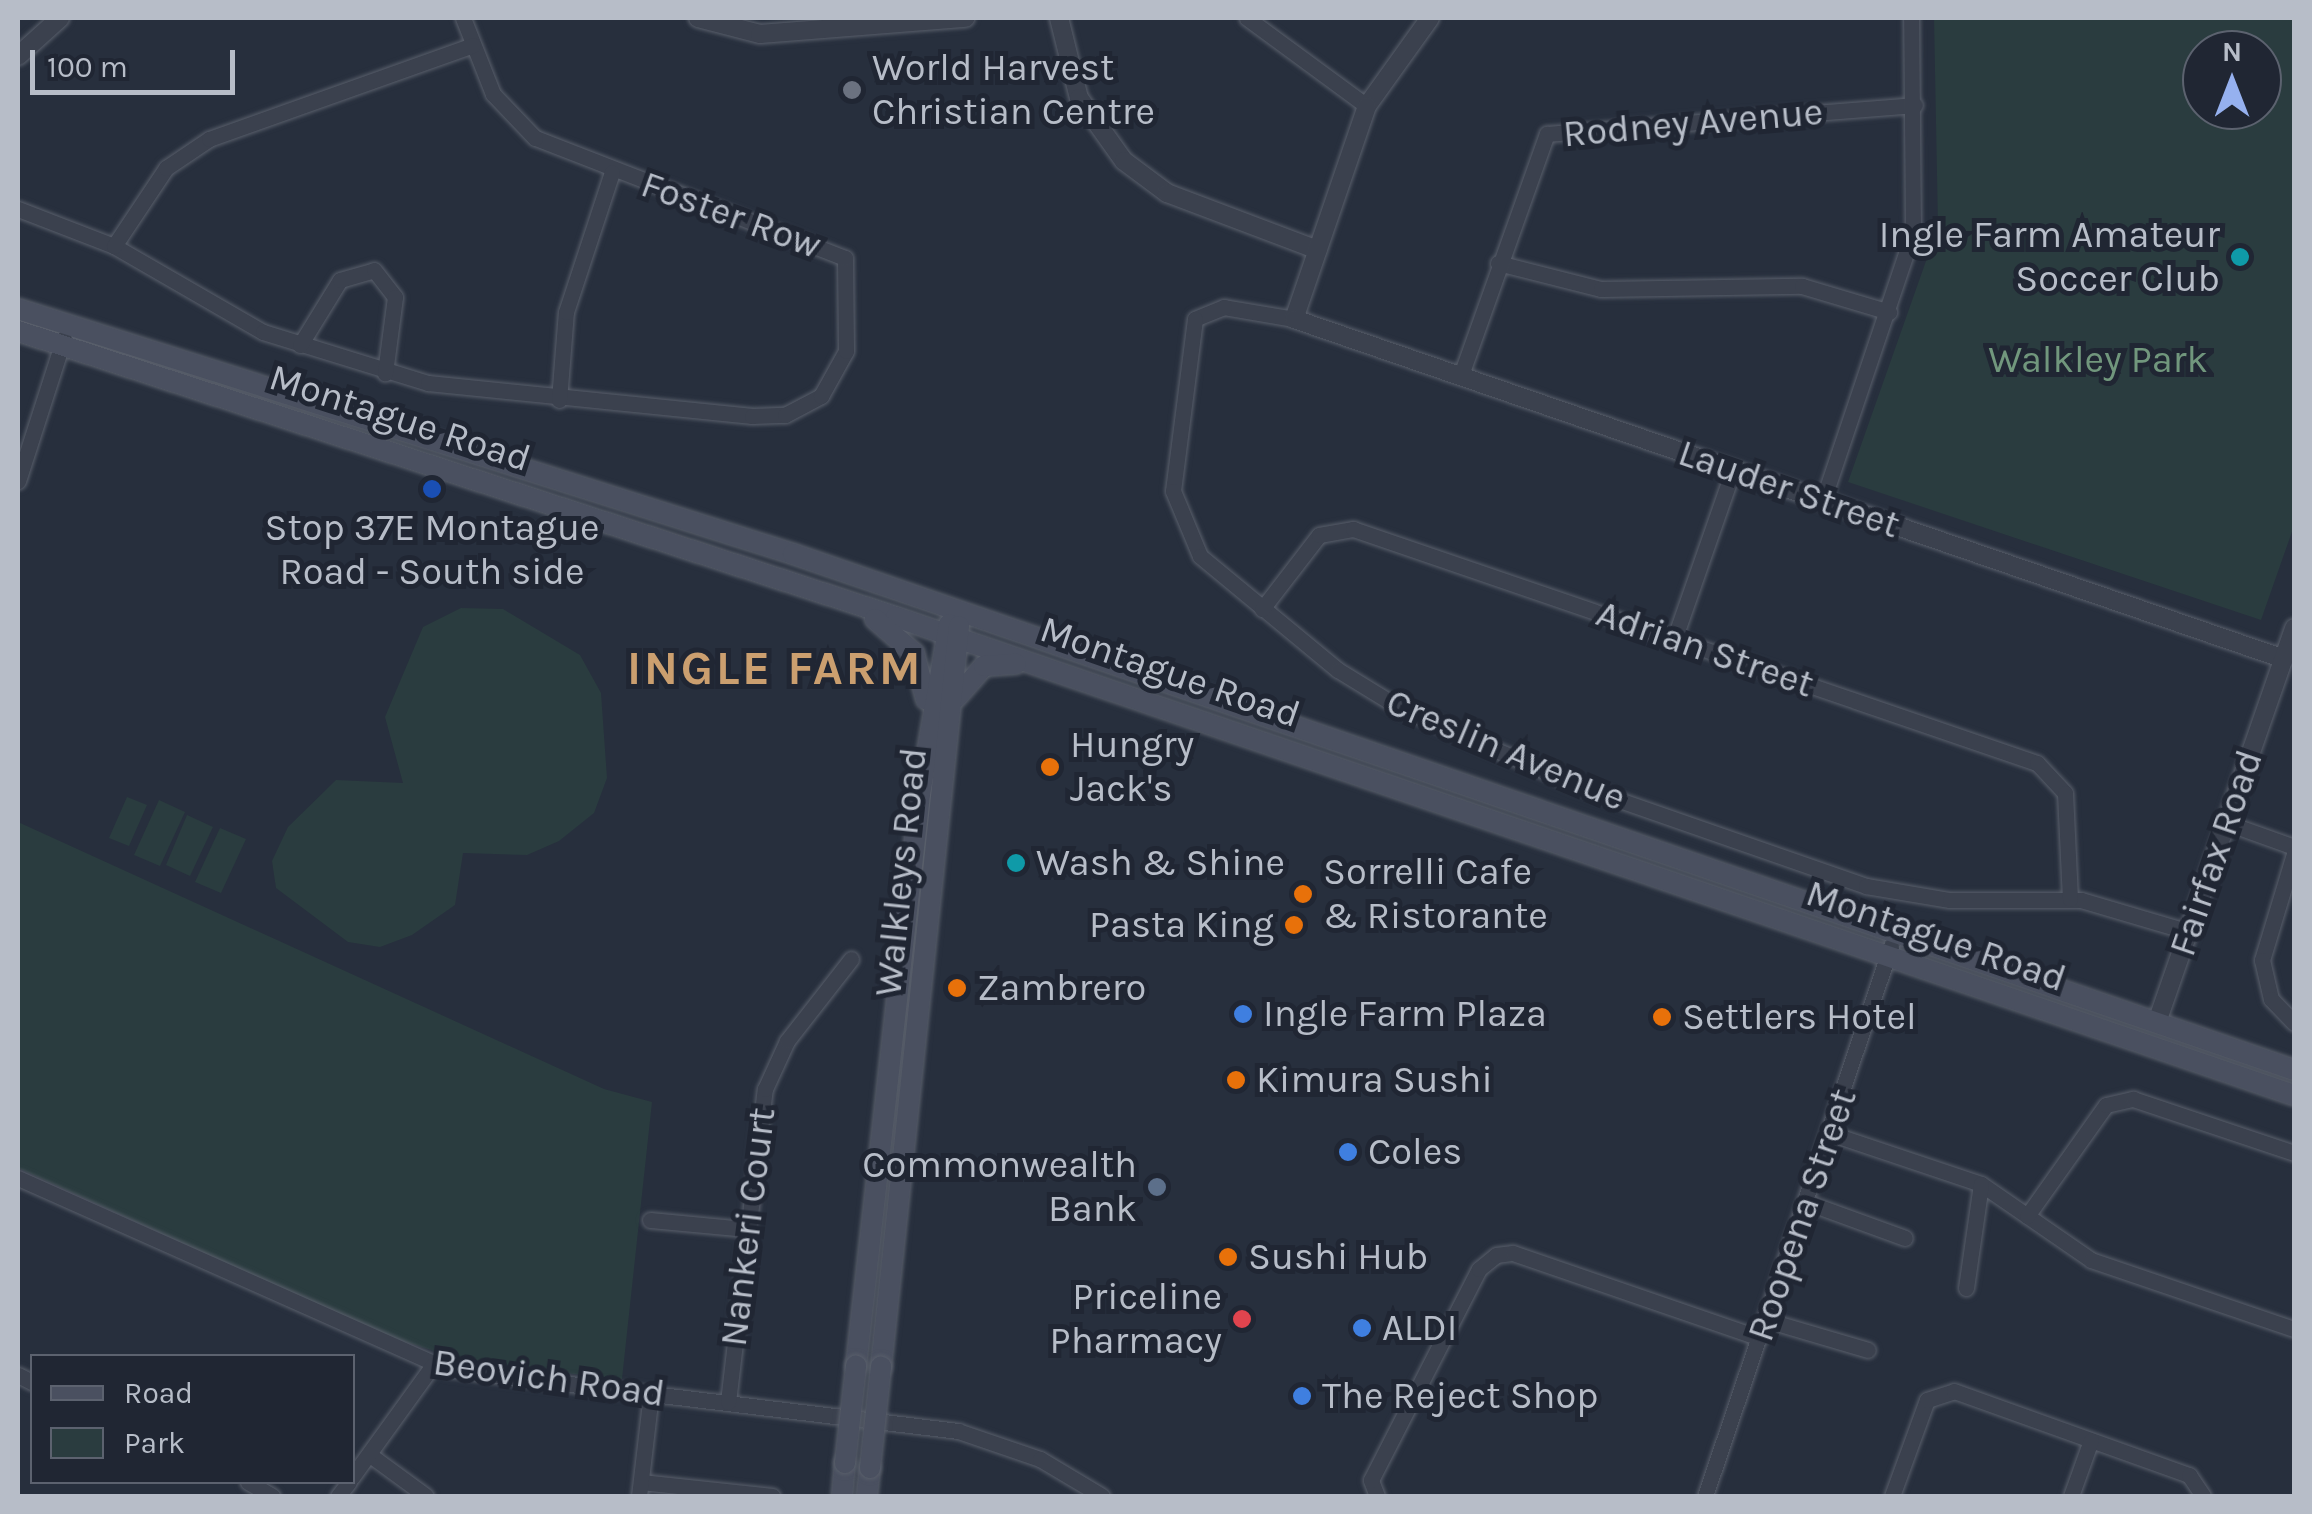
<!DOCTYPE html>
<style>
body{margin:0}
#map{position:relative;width:2312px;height:1514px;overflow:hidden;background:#272f3d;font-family:Karla,sans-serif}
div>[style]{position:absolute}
.green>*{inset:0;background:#2a3c3f}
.roads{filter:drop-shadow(0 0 2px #595f6b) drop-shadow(0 0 2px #595f6b)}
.minor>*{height:15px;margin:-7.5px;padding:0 7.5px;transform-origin:7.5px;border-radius:7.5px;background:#3b414e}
.tertiary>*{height:18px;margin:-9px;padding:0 9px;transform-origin:9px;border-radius:9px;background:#3b414e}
.secondary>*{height:20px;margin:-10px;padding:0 10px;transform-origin:10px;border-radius:10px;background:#4a5060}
.bridges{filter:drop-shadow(0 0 2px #595f6b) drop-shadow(0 0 2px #595f6b)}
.secondary-bridge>*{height:20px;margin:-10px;padding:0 10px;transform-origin:10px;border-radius:10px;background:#4a5060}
.dots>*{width:28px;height:28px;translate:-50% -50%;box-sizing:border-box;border:5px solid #202633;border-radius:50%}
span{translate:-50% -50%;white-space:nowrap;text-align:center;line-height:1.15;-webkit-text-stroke:10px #202633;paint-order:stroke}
.poi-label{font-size:38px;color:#b7bdc8}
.left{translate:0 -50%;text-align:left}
.right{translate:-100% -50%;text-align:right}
.street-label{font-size:38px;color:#b7bdc8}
.park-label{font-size:38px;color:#71977d}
.district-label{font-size:48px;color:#cb9f6f;font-weight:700;letter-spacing:2.5px}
.frame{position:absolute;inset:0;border:20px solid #b7bdc8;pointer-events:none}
.legend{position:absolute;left:30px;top:1354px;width:325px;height:130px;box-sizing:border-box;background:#202633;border:2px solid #5c626f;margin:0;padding:12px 18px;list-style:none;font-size:30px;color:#b7bdc8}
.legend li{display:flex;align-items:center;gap:20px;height:50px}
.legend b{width:50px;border:2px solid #5c626f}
.north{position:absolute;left:2182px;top:30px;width:100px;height:100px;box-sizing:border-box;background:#202633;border:2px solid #5c626f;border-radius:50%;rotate:0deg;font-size:28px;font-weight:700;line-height:40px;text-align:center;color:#b7bdc8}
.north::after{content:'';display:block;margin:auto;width:35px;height:45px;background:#96b1ef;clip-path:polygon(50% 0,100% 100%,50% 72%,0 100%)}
.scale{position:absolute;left:30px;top:50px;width:205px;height:45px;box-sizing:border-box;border:5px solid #b7bdc8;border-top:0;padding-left:12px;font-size:30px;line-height:35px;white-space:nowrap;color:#b7bdc8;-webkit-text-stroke:8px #202633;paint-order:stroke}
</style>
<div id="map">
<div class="green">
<i style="clip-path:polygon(evenodd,1934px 18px,2294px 18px,2294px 526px,2261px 620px,1848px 482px,1938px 227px,1934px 18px,2202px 50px,2262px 50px,2262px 110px,2202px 110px,2202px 50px)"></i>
<i style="clip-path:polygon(461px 608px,503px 609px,580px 655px,601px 693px,607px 778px,594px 813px,559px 841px,527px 855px,463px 853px,455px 905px,412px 935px,380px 947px,348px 942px,276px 888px,272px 861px,288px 827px,336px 780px,403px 783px,385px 717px,423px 627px)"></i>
<i style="clip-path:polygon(127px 797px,147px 805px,129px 846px,109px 838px)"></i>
<i style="clip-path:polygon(159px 800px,185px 812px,160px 866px,134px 855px)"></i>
<i style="clip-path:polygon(187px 815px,213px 827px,190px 876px,166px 865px)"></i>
<i style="clip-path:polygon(18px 822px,604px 1089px,652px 1102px,622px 1379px,477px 1364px,386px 1336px,18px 1168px)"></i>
<i style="clip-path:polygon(220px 828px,246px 839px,221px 893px,195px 882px)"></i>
</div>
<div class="roads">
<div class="minor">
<i style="left:1247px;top:18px;width:149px;rotate:36.3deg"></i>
<i style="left:18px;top:209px;width:103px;rotate:21.1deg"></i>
<i style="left:114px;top:246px;width:172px;rotate:30deg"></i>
<i style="left:263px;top:332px;width:173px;rotate:17.2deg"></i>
<i style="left:428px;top:383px;width:326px;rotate:5.8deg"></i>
<i style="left:752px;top:416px;width:33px;rotate:-2deg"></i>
<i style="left:785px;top:415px;width:41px;rotate:-27.8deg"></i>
<i style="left:821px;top:396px;width:51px;rotate:-60.9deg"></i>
<i style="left:846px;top:351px;width:93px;rotate:-90.6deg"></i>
<i style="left:845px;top:258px;width:332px;rotate:-158.8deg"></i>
<i style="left:535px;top:138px;width:61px;rotate:-133.7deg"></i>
<i style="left:493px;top:94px;width:82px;rotate:-111.5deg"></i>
<i style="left:114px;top:246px;width:94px;rotate:-56.3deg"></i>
<i style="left:166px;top:168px;width:52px;rotate:-34deg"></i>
<i style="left:209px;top:139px;width:280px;rotate:-19.6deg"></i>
<i style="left:1498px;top:263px;width:106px;rotate:14.2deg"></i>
<i style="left:1601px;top:289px;width:201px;rotate:-0.9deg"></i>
<i style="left:1802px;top:286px;width:91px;rotate:16.6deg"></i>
<i style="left:1294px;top:319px;width:71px;rotate:-170.3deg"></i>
<i style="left:1224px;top:307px;width:31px;rotate:158deg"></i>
<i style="left:1195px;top:319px;width:173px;rotate:97.3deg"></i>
<i style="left:1173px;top:491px;width:70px;rotate:67.4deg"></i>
<i style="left:1200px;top:556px;width:179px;rotate:39.6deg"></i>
<i style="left:1338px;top:670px;width:73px;rotate:31.5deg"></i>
<i style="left:1400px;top:708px;width:192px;rotate:23.6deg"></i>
<i style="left:1576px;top:785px;width:307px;rotate:19.2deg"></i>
<i style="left:1866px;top:886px;width:85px;rotate:9.5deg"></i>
<i style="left:1950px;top:900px;width:131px"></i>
<i style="left:2081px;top:900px;width:114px;rotate:16.4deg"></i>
<i style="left:300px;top:345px;width:76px;rotate:-58.4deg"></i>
<i style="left:340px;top:280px;width:35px;rotate:-16deg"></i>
<i style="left:374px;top:270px;width:34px;rotate:52deg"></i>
<i style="left:395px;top:297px;width:77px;rotate:97.5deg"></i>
<i style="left:1461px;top:375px;width:256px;rotate:-70.4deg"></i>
<i style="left:1547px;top:134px;width:369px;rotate:-4.5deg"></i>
<i style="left:559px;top:400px;width:88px;rotate:-85.5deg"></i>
<i style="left:566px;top:312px;width:147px;rotate:-71.8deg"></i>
<i style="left:18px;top:481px;width:150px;rotate:-72.2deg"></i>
<i style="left:1823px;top:500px;width:283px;rotate:-71.4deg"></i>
<i style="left:1913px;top:232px;width:214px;rotate:-90.5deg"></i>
<i style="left:1262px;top:609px;width:93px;rotate:-52.4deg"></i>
<i style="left:1319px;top:535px;width:35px;rotate:-10deg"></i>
<i style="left:1353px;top:529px;width:723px;rotate:18.89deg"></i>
<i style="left:2037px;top:763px;width:41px;rotate:47deg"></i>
<i style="left:2065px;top:793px;width:106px;rotate:87.3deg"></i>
<i style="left:1675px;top:637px;width:177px;rotate:-70.8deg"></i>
<i style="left:2227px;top:823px;width:71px;rotate:19.7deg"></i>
<i style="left:2294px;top:854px;width:111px;rotate:106.8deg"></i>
<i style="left:2262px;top:960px;width:40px;rotate:77deg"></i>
<i style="left:2271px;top:999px;width:33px;rotate:46deg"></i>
<i style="left:1829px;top:1133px;width:160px;rotate:18.5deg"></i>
<i style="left:1981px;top:1184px;width:134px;rotate:34.6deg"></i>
<i style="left:2091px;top:1260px;width:214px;rotate:18.8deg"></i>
<i style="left:18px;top:1178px;width:469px;rotate:24deg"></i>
<i style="left:446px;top:1369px;width:516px;rotate:6.9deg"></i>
<i style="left:958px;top:1431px;width:87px;rotate:18.9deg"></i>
<i style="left:1040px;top:1459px;width:72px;rotate:30.8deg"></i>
<i style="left:1806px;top:1202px;width:105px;rotate:20deg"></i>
<i style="left:2027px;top:1216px;width:136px;rotate:-54.6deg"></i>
<i style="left:2106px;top:1105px;width:28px;rotate:-13deg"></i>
<i style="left:2133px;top:1099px;width:170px;rotate:18.5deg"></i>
<i style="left:650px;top:1220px;width:95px;rotate:5.4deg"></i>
<i style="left:1966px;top:1288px;width:105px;rotate:-81.8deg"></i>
<i style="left:1766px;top:1320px;width:106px;rotate:16.4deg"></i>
<i style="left:18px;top:1375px;width:16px;rotate:27deg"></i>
<i style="left:728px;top:1402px;width:315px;rotate:-83.3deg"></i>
<i style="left:765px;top:1089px;width:53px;rotate:-65.4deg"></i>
<i style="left:787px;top:1041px;width:104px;rotate:-52deg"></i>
<i style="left:370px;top:1455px;width:69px;rotate:36.2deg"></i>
<i style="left:352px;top:1477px;width:138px;rotate:-54.1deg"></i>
<i style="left:248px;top:1482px;width:28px;rotate:30deg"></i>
<i style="left:641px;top:1482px;width:132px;rotate:6.1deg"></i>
<i style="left:338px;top:1496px;width:18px;rotate:-52deg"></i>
<i style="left:639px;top:1496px;width:103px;rotate:-83.3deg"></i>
<i style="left:1377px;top:1496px;width:17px;rotate:-111deg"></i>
<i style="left:1371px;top:1480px;width:237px;rotate:-62.9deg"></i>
<i style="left:1479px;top:1269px;width:22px;rotate:-39deg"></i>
<i style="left:1496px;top:1255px;width:17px;rotate:-7deg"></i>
<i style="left:1513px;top:1253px;width:261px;rotate:19deg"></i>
<i style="left:1705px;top:1496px;width:581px;rotate:-71.32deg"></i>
<i style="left:1892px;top:1496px;width:102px;rotate:-70deg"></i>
<i style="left:1927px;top:1400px;width:28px;rotate:-18deg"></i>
<i style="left:1954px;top:1391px;width:250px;rotate:19.7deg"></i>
<i style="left:2189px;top:1475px;width:25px;rotate:56deg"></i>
<i style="left:2071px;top:1496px;width:59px;rotate:-70.3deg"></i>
</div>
<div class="tertiary">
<i style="left:698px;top:18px;width:64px;rotate:14.5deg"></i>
<i style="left:760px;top:34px;width:206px;rotate:-4.5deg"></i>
<i style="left:1059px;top:18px;width:82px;rotate:76deg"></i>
<i style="left:1079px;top:98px;width:77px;rotate:54.5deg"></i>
<i style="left:1124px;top:161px;width:54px;rotate:36.7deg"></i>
<i style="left:1167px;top:193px;width:161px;rotate:20.7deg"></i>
<i style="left:1430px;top:18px;width:108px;rotate:125.6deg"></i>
<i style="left:1367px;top:106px;width:225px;rotate:108.9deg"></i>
<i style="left:1294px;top:319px;width:1047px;rotate:18.95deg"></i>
<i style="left:18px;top:56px;width:57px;rotate:-42.1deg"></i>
<i style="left:2157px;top:1022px;width:417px;rotate:-70.8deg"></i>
</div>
<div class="secondary">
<i style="left:18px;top:309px;width:813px;rotate:17.54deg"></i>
<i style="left:793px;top:554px;width:1587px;rotate:18.97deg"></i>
<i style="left:18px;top:331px;width:923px;rotate:18.04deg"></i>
<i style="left:896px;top:617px;width:1477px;rotate:18.88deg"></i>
<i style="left:875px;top:619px;width:52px;rotate:41.1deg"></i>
<i style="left:914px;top:653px;width:48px;rotate:75.4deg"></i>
<i style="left:956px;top:698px;width:43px;rotate:-48.8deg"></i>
<i style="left:984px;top:666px;width:32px;rotate:-4deg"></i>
<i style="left:856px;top:1366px;width:576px;rotate:-83.62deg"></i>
<i style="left:920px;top:794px;width:172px;rotate:-80.3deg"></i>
<i style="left:881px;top:1367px;width:745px;rotate:-83.99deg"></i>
<i style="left:842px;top:1496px;width:33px;rotate:-85deg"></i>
<i style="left:867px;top:1496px;width:28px;rotate:-84deg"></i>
</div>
</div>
<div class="bridges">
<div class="secondary-bridge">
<i style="left:845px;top:1463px;width:98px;rotate:-83.5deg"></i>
<i style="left:870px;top:1468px;width:102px;rotate:-83.8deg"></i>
</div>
</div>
<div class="dots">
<i style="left:852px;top:90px;background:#6b7280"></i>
<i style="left:2240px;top:257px;background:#0f9aa8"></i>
<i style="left:432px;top:489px;background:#1a4fb4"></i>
<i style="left:1050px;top:767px;background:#e8710a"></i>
<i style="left:1016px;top:863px;background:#0f9aa8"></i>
<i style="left:1303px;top:894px;background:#e8710a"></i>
<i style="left:1294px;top:925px;background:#e8710a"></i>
<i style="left:957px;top:988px;background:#e8710a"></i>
<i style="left:1243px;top:1014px;background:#3f7fe0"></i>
<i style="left:1662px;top:1017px;background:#e8710a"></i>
<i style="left:1236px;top:1080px;background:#e8710a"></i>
<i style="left:1348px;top:1152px;background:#3f7fe0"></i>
<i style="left:1157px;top:1187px;background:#5c6f8a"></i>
<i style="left:1228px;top:1257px;background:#e8710a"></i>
<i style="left:1242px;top:1319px;background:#e0444e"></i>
<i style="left:1362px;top:1328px;background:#3f7fe0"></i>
<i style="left:1302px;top:1396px;background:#3f7fe0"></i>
</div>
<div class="poi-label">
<span class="left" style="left:872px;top:90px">World Harvest<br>Christian Centre</span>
<span class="right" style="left:2220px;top:257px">Ingle Farm Amateur<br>Soccer Club</span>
<span style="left:432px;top:550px">Stop 37E Montague<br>Road - South side</span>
<span class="left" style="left:1070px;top:767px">Hungry<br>Jack's</span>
<span class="left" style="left:1036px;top:863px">Wash &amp; Shine</span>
<span class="left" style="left:1323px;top:894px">Sorrelli Cafe<br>&amp; Ristorante</span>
<span class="right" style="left:1274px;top:925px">Pasta King</span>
<span class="left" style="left:977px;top:988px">Zambrero</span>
<span class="left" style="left:1263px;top:1014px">Ingle Farm Plaza</span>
<span class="left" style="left:1682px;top:1017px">Settlers Hotel</span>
<span class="left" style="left:1256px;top:1080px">Kimura Sushi</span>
<span class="left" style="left:1368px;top:1152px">Coles</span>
<span class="right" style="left:1137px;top:1187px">Commonwealth<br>Bank</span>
<span class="left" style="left:1248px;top:1257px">Sushi Hub</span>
<span class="right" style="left:1222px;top:1319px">Priceline<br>Pharmacy</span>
<span class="left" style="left:1382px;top:1328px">ALDI</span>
<span class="left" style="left:1322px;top:1396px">The Reject Shop</span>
</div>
<div class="street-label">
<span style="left:1693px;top:123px;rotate:-5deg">Rodney Avenue</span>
<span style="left:731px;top:215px;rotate:20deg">Foster Row</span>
<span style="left:400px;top:418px;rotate:18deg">Montague Road</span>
<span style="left:1789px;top:489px;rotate:19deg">Lauder Street</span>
<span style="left:1705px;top:649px;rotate:19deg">Adrian Street</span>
<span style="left:1170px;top:672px;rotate:19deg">Montague Road</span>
<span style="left:1506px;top:750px;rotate:23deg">Creslin Avenue</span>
<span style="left:2216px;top:853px;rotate:-71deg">Fairfax Road</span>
<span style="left:901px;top:872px;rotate:-84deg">Walkleys Road</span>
<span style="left:1936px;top:936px;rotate:19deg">Montague Road</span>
<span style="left:1802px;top:1215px;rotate:-71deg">Roopena Street</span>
<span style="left:748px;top:1227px;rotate:-83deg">Nankeri Court</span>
<span style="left:549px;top:1378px;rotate:8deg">Beovich Road</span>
</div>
<div class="park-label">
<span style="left:2098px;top:360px">Walkley Park</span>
</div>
<div class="district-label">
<span style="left:775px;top:669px">INGLE FARM</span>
</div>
<div class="frame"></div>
<ul class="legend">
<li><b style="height:12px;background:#4a5060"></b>Road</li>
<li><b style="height:28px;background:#2a3c3f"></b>Park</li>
</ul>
<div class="north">N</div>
<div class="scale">100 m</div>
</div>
